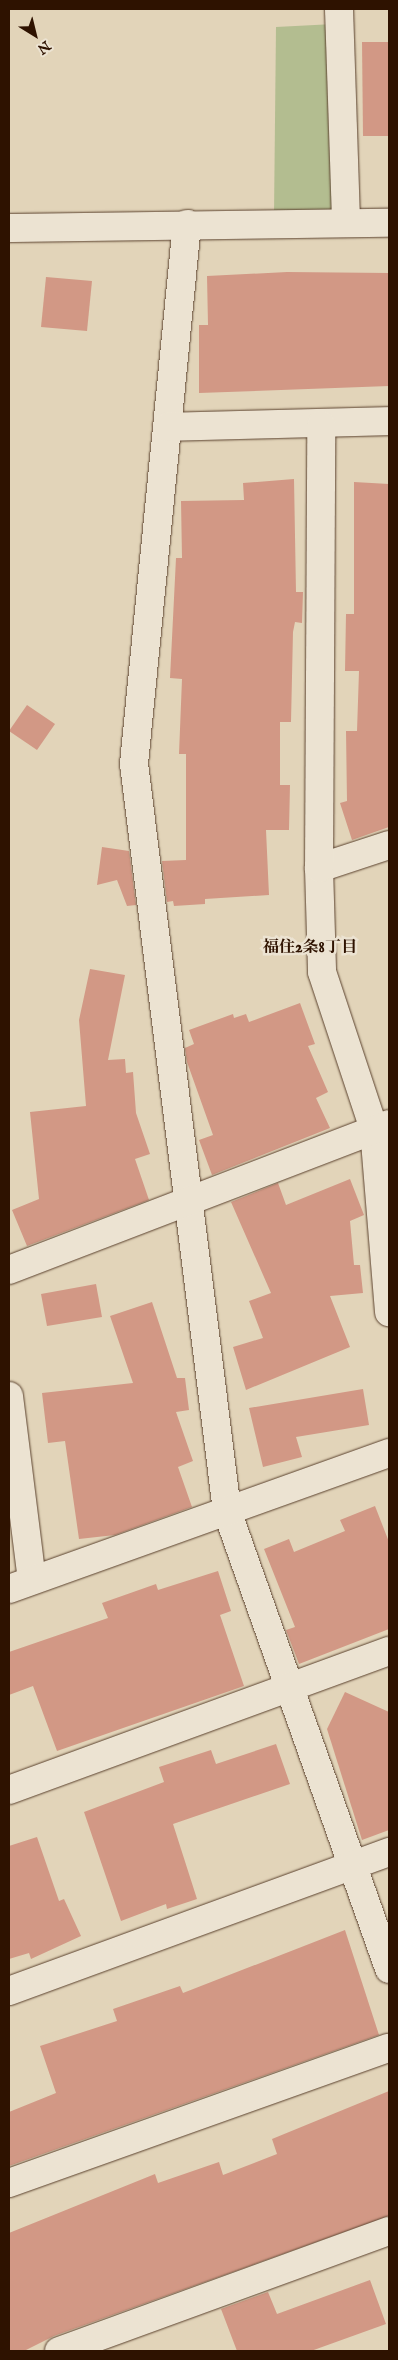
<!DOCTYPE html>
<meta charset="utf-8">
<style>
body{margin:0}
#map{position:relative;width:398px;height:2360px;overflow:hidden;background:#e2d4b9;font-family:"IM FELL English","Noto Serif JP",serif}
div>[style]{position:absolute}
.green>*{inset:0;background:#b3bd90}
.building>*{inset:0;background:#d29885}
.roads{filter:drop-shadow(0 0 1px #5b422e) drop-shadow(0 0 1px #5b422e)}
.street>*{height:28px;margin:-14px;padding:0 14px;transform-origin:14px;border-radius:14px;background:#ece3d2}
span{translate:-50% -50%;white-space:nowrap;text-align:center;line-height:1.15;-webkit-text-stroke:5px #ece3d2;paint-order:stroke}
.neighbourhood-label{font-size:16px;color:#2e1200;font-weight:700}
.frame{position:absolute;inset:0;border:10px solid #2e1200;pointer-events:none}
.north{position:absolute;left:10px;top:10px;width:50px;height:50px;-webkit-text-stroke:4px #ece3d2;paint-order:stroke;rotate:144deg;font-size:14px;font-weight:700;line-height:20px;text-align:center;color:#2e1200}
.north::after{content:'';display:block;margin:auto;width:18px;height:22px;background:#2e1200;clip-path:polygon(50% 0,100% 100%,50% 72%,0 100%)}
</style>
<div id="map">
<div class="green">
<i style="clip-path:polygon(334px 24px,335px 218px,274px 214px,276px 27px)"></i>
</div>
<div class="building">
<i style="clip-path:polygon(362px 42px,389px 42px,389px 136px,363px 136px)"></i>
<i style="clip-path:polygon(287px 272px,389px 273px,389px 386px,199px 393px,199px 325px,208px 325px,207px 276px)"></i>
<i style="clip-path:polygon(46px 277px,92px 281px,87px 331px,41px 327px)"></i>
<i style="clip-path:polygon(294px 479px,296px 592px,303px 592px,302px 623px,295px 622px,293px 632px,291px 722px,280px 722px,280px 785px,290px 785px,289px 830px,266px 830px,269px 895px,205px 899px,205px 904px,174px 906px,173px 901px,167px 902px,162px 861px,186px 860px,186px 754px,179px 754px,182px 679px,170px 678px,176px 558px,182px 558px,181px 501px,244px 500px,243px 483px)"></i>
<i style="clip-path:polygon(354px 482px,389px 484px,389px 827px,352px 840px,340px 803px,347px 801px,346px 731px,357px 731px,359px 671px,345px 671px,346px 614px,354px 614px)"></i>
<i style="clip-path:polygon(27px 705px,55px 724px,37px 750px,9px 731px)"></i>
<i style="clip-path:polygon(102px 847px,129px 851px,136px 905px,127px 906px,117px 880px,97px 885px)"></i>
<i style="clip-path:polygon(90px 969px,125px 975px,108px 1060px,125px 1059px,126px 1073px,133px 1072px,136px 1113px,150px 1154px,135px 1159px,149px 1200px,27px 1246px,12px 1210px,39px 1199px,30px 1112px,86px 1106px,79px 1020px)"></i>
<i style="clip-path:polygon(300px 1003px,315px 1044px,308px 1046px,328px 1092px,316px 1098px,330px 1128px,212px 1175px,199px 1140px,213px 1135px,187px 1062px,185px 1048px,194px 1044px,189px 1030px,233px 1014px,234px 1018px,246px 1014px,249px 1022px)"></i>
<i style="clip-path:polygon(350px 1179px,364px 1215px,350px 1221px,354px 1265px,360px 1265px,363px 1293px,330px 1296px,350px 1347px,246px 1390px,233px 1347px,263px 1338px,249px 1301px,271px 1293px,231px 1202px,278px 1183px,286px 1205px)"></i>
<i style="clip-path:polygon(96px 1284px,102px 1317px,47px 1326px,41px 1294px)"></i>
<i style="clip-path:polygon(152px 1302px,177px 1378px,185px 1378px,189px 1410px,176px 1412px,193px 1461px,178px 1467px,192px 1507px,115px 1535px,79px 1539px,65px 1441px,48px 1443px,42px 1393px,133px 1383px,110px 1316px)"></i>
<i style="clip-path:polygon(363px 1389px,369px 1425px,296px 1437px,302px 1457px,263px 1467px,249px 1408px)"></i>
<i style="clip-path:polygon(375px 1506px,389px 1542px,389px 1629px,299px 1664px,286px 1630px,295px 1627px,264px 1549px,289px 1539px,294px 1552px,345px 1531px,340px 1520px)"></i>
<i style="clip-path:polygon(218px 1571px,231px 1611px,220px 1615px,244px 1686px,57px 1751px,33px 1686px,9px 1695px,9px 1652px,108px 1618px,102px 1603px,156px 1584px,158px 1590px)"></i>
<i style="clip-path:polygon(345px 1692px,389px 1712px,389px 1830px,362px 1840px,327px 1729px)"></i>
<i style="clip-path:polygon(276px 1744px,290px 1784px,173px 1824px,197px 1899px,167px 1909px,166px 1904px,121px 1921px,84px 1812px,164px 1782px,159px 1767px,211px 1750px,216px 1764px)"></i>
<i style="clip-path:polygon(37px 1837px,59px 1901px,64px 1899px,81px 1936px,31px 1959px,29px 1953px,9px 1959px,9px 1846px)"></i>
<i style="clip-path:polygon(345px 1930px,379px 2035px,9px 2166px,9px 2112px,56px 2093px,40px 2046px,117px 2021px,113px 2009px,180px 1986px,183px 1993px)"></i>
<i style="clip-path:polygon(389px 2091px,389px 2216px,54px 2336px,24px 2351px,9px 2351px,9px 2233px,155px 2174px,158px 2183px,219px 2162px,223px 2175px,277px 2154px,272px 2139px)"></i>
<i style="clip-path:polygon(370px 2280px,386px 2324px,311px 2351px,237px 2351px,221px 2309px,268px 2292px,277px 2314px)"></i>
</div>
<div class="roads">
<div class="street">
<i style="left:339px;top:9px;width:214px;rotate:88.1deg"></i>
<i style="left:187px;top:224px;width:543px;rotate:95.61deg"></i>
<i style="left:134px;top:764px;width:753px;rotate:82.9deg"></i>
<i style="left:227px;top:1511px;width:486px;rotate:70.5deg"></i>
<i style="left:9px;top:228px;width:380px;rotate:-0.8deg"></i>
<i style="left:167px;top:427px;width:222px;rotate:-1.5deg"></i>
<i style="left:389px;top:845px;width:74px;rotate:161.8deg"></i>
<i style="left:319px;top:868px;width:104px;rotate:88.3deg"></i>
<i style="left:322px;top:972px;width:165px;rotate:71.7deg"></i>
<i style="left:374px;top:1129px;width:184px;rotate:85.3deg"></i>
<i style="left:319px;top:868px;width:443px;rotate:-89.7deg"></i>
<i style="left:9px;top:1270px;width:407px;rotate:-21deg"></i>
<i style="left:9px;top:1396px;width:185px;rotate:82.9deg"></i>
<i style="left:9px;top:1589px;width:404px;rotate:-19.7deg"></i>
<i style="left:9px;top:1790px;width:405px;rotate:-20.1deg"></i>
<i style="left:9px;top:1991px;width:405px;rotate:-20.1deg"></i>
<i style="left:9px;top:2183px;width:403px;rotate:-19.6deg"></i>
<i style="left:59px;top:2351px;width:351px;rotate:-20deg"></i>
</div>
</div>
<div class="neighbourhood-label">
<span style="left:310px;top:948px">福住2条8丁目</span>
</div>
<div class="frame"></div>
<div class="north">N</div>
</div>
